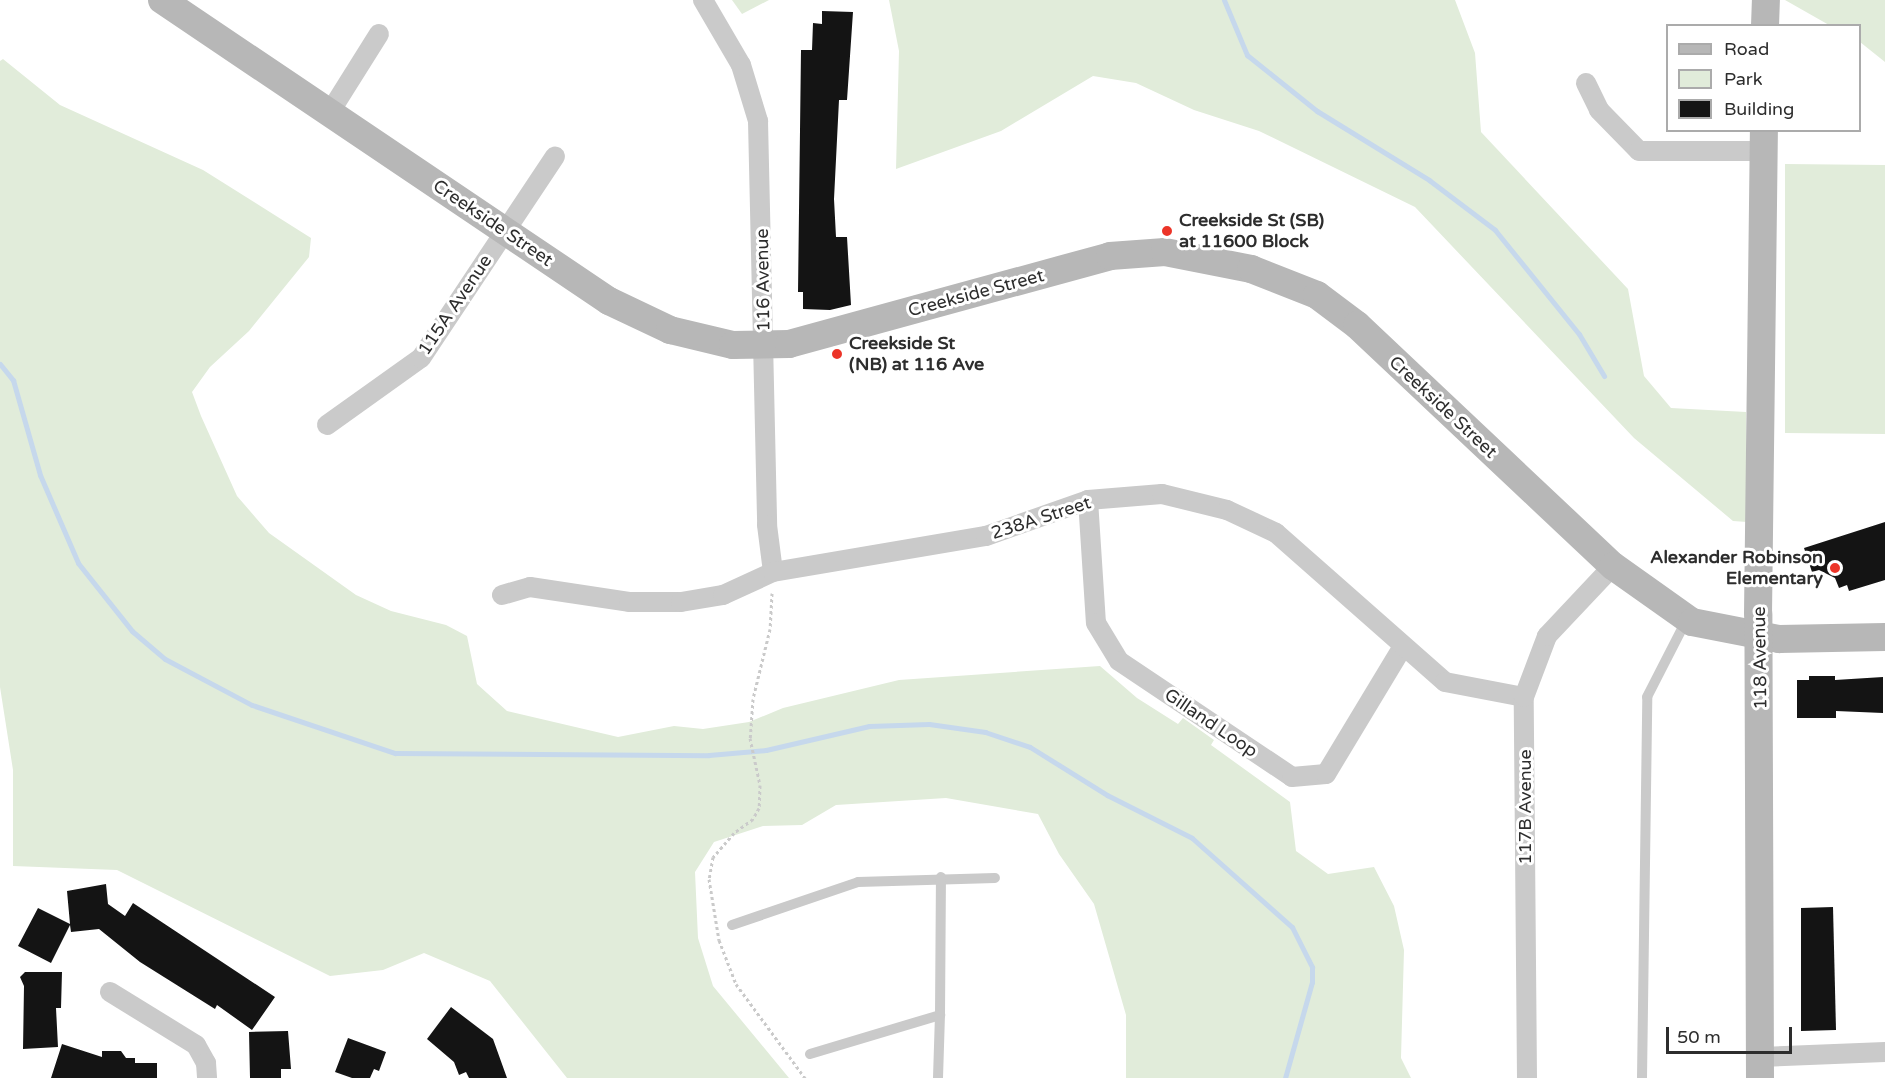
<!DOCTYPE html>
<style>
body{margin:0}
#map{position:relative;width:1885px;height:1078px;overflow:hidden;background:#fff;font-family:"Varela Round",sans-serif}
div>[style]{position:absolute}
.green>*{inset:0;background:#e1ecda}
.stream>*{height:5px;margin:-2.5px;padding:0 2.5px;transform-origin:2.5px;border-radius:2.5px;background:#c6d8ec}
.building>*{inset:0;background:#141414}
.path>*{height:3px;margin-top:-1.5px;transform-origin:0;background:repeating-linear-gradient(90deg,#cacaca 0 3px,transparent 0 6px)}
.lane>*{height:10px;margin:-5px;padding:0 5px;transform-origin:5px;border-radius:5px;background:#cacaca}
.street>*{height:20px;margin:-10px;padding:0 10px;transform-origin:10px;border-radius:10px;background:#cacaca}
.secondary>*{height:28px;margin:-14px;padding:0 14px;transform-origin:14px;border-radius:14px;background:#b7b7b7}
.dots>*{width:16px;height:16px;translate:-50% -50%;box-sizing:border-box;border:3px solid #fff;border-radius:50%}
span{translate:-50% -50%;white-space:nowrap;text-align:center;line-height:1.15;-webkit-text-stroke:6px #fff;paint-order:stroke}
.poi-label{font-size:18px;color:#2d2d2d;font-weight:700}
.left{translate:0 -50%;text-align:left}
.right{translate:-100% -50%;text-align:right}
.street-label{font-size:18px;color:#2d2d2d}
.legend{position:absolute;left:1666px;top:24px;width:195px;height:108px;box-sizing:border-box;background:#fff;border:2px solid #ababab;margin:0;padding:8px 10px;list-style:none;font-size:18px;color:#2d2d2d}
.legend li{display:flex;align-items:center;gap:12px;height:30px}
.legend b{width:30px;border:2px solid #ababab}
.scale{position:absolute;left:1666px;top:1027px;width:126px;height:27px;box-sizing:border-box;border:3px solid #2d2d2d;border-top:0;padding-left:8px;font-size:18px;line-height:21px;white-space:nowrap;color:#2d2d2d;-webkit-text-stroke:4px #fff;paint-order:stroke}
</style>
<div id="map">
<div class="green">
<i style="clip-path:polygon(732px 0,769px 0,742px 14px)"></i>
<i style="clip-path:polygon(889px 0,1455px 0,1475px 53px,1481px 132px,1628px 289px,1644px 376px,1671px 408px,1746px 412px,1747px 522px,1733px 521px,1634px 438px,1415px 207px,1259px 131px,1194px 110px,1136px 83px,1093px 76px,1001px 131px,896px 169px,899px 51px)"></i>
<i style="clip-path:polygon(1785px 0,1885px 0,1885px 62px,1860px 42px,1860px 26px,1829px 25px)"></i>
<i style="clip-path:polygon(3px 59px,60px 105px,203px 170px,311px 238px,309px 257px,249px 331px,210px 367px,192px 392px,201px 416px,237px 496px,269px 533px,356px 595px,391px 611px,446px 625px,467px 636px,477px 684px,507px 711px,618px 737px,674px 726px,703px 729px,749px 722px,783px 708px,899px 680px,1100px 666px,1137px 698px,1178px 724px,1183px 718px,1214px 740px,1211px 745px,1290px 802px,1296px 851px,1328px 874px,1374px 867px,1394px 906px,1404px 950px,1401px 1058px,1411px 1078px,1126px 1078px,1126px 1015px,1094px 904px,1059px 854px,1038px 814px,946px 798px,836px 805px,802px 825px,763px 826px,714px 842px,695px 872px,698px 938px,713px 986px,789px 1078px,567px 1078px,490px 981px,424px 953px,383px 970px,330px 976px,117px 870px,13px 866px,13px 770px,0 687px,0 61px)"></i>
<i style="clip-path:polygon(1785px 164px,1885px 165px,1885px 434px,1785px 433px)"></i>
</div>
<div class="stream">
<i style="left:1224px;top:0;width:60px;rotate:67.3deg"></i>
<i style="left:1247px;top:55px;width:90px;rotate:38.7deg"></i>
<i style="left:1317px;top:111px;width:132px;rotate:31.6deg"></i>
<i style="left:1429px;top:180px;width:83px;rotate:37.1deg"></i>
<i style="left:1495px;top:230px;width:134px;rotate:51.1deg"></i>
<i style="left:1579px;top:334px;width:49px;rotate:59.2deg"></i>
<i style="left:0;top:364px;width:21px;rotate:51deg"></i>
<i style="left:13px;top:380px;width:99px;rotate:74.1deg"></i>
<i style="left:40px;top:475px;width:96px;rotate:66.6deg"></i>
<i style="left:78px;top:563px;width:87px;rotate:51.5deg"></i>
<i style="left:132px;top:631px;width:43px;rotate:40.3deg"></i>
<i style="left:165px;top:659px;width:98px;rotate:27.9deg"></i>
<i style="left:252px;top:705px;width:151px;rotate:18.6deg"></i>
<i style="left:395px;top:753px;width:314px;rotate:0.4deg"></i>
<i style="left:709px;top:755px;width:57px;rotate:-5deg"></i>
<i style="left:766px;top:750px;width:106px;rotate:-13.1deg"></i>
<i style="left:869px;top:726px;width:60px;rotate:-1.9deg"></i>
<i style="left:929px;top:724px;width:57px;rotate:8.1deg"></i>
<i style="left:985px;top:732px;width:47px;rotate:18.4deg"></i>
<i style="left:1030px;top:747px;width:91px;rotate:31.9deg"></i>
<i style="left:1107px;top:795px;width:95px;rotate:26.8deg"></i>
<i style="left:1192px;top:838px;width:134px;rotate:41.7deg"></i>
<i style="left:1292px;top:927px;width:45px;rotate:63.4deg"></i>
<i style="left:1312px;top:967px;width:15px;rotate:90deg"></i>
<i style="left:1312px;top:982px;width:100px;rotate:105.7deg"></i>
</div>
<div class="building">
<i style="clip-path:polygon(822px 11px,853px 12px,847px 100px,839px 100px,834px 199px,836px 237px,847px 237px,851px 305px,830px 310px,803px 309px,803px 292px,798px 292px,801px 50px,812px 50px,813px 23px,822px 24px)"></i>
<i style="clip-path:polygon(1885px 522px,1885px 580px,1849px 591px,1847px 585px,1839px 588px,1835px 578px,1819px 570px,1812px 572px,1804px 548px)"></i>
<i style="clip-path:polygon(1809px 676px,1835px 676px,1835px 680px,1883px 677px,1883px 713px,1836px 711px,1836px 718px,1797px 718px,1797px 680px,1809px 680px)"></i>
<i style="clip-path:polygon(106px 884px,108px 904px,125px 916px,133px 903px,275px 997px,252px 1030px,217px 1005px,215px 1009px,140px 962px,99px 929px,71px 932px,70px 925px,51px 963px,18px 946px,38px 908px,70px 924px,67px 891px)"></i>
<i style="clip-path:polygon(1833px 907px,1836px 1030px,1801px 1031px,1801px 908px)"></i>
<i style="clip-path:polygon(25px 972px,62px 972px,61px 1008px,56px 1008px,58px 1047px,23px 1049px,24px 986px,20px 977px)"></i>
<i style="clip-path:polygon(451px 1007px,493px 1039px,507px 1078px,469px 1078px,466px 1072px,459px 1075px,454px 1062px,427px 1039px)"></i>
<i style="clip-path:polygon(288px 1031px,291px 1069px,281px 1069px,281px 1078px,250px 1078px,249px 1032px)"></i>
<i style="clip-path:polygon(348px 1038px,386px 1052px,379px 1071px,374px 1069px,370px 1078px,352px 1078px,335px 1072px)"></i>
<i style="clip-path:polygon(62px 1044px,102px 1057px,102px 1051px,121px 1051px,126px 1058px,135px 1058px,135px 1063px,157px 1063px,157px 1078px,51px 1078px)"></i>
</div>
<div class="path">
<i style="left:772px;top:593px;width:36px;rotate:93deg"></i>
<i style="left:770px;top:629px;width:72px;rotate:103.7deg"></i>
<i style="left:753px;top:699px;width:39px;rotate:94deg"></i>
<i style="left:750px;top:738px;width:48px;rotate:78deg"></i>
<i style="left:760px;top:785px;width:23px;rotate:92deg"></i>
<i style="left:759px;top:808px;width:13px;rotate:119deg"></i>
<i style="left:753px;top:819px;width:24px;rotate:144deg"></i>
<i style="left:734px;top:833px;width:32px;rotate:131deg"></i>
<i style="left:713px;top:857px;width:22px;rotate:100deg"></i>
<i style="left:709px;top:879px;width:62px;rotate:80.7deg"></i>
<i style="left:719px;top:940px;width:47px;rotate:68.9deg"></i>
<i style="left:736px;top:984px;width:117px;rotate:53.7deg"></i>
</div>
<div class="lane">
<i style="left:732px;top:925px;width:133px;rotate:-18.8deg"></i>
<i style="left:858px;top:882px;width:137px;rotate:-1.7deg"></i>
<i style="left:810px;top:1054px;width:136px;rotate:-16.7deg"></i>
<i style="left:940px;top:1015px;width:138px;rotate:-89.6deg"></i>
<i style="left:938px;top:1078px;width:63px;rotate:-88.2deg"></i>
<i style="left:1642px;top:1078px;width:381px;rotate:-89.2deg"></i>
<i style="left:1647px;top:697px;width:88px;rotate:-62.9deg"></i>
</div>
<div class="street">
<i style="left:703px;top:0;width:75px;rotate:59.7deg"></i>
<i style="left:741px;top:65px;width:59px;rotate:73.1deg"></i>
<i style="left:758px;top:121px;width:404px;rotate:88.7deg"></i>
<i style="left:767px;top:525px;width:47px;rotate:82.7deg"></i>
<i style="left:1586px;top:83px;width:30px;rotate:64deg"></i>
<i style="left:1599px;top:110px;width:57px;rotate:45.7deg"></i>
<i style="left:1639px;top:151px;width:124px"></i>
<i style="left:330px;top:112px;width:92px;rotate:-57.9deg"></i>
<i style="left:327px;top:425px;width:115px;rotate:-35.5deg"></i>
<i style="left:421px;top:358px;width:242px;rotate:-56.4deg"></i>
<i style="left:1088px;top:500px;width:123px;rotate:86.3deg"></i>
<i style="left:1096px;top:623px;width:44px;rotate:58.8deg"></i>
<i style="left:1119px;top:661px;width:208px;rotate:33.8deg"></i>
<i style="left:1292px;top:777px;width:34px;rotate:-5deg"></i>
<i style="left:1326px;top:774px;width:147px;rotate:-58.9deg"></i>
<i style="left:502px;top:595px;width:29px;rotate:-16deg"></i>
<i style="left:530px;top:587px;width:100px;rotate:8.6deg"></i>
<i style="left:629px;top:602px;width:52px"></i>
<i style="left:681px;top:602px;width:43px;rotate:-9.5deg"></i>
<i style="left:723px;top:595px;width:55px;rotate:-24.7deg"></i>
<i style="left:773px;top:572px;width:216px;rotate:-9.6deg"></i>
<i style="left:986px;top:536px;width:108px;rotate:-19.4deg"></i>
<i style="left:1088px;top:500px;width:74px;rotate:-4.6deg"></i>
<i style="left:1162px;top:494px;width:67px;rotate:13.8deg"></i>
<i style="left:1227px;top:510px;width:54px;rotate:25.1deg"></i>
<i style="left:1276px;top:533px;width:225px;rotate:41.4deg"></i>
<i style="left:1445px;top:682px;width:80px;rotate:10.8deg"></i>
<i style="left:110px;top:992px;width:101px;rotate:31.6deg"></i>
<i style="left:196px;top:1045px;width:21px;rotate:61deg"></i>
<i style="left:206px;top:1063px;width:15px;rotate:86deg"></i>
<i style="left:1760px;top:1057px;width:125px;rotate:-2.3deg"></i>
<i style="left:1527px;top:1078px;width:381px;rotate:-90.5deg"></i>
<i style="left:1524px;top:697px;width:65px;rotate:-69.3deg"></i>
<i style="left:1547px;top:636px;width:96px;rotate:-46.7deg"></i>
</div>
<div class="secondary">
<i style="left:162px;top:0;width:539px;rotate:33.96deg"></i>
<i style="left:609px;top:301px;width:68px;rotate:25.4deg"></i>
<i style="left:670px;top:330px;width:65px;rotate:13.4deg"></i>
<i style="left:733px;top:345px;width:56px;rotate:-1deg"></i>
<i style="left:789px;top:344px;width:333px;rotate:-15.3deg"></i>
<i style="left:1110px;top:256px;width:55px;rotate:-4.2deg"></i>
<i style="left:1165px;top:252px;width:88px;rotate:11.2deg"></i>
<i style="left:1251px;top:269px;width:71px;rotate:21.5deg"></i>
<i style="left:1317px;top:295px;width:50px;rotate:36.9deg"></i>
<i style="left:1357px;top:325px;width:352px;rotate:43.3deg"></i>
<i style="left:1613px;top:566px;width:97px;rotate:35.3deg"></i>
<i style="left:1692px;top:622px;width:89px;rotate:11.1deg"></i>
<i style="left:1779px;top:639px;width:106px;rotate:-1.1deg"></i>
<i style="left:1765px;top:26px;width:26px;rotate:-88deg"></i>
<i style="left:1760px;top:1078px;width:464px;rotate:-90.2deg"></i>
<i style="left:1758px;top:614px;width:484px;rotate:-89.3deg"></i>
</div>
<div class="dots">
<i style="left:1167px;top:231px;background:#ec3428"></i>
<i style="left:837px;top:354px;background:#ec3428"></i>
<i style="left:1835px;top:568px;background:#ec3428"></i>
</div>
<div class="poi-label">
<span class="left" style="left:1179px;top:231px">Creekside St (SB)<br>at 11600 Block</span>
<span class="left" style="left:849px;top:354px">Creekside St<br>(NB) at 116 Ave</span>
<span class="right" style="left:1823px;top:568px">Alexander Robinson<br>Elementary</span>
</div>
<div class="street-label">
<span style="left:493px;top:223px;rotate:34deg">Creekside Street</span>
<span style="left:763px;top:280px;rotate:-91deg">116 Avenue</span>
<span style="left:976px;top:293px;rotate:-15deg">Creekside Street</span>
<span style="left:455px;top:305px;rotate:-56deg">115A Avenue</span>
<span style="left:1443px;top:407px;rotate:43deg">Creekside Street</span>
<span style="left:1041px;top:518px;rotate:-18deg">238A Street</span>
<span style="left:1760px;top:658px;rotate:-91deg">118 Avenue</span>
<span style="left:1211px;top:723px;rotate:34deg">Gilland Loop</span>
<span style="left:1525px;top:807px;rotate:-90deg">117B Avenue</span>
</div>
<ul class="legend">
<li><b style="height:8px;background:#b7b7b7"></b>Road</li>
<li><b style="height:16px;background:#e1ecda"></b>Park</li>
<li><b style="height:16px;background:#141414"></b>Building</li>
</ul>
<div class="scale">50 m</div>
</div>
